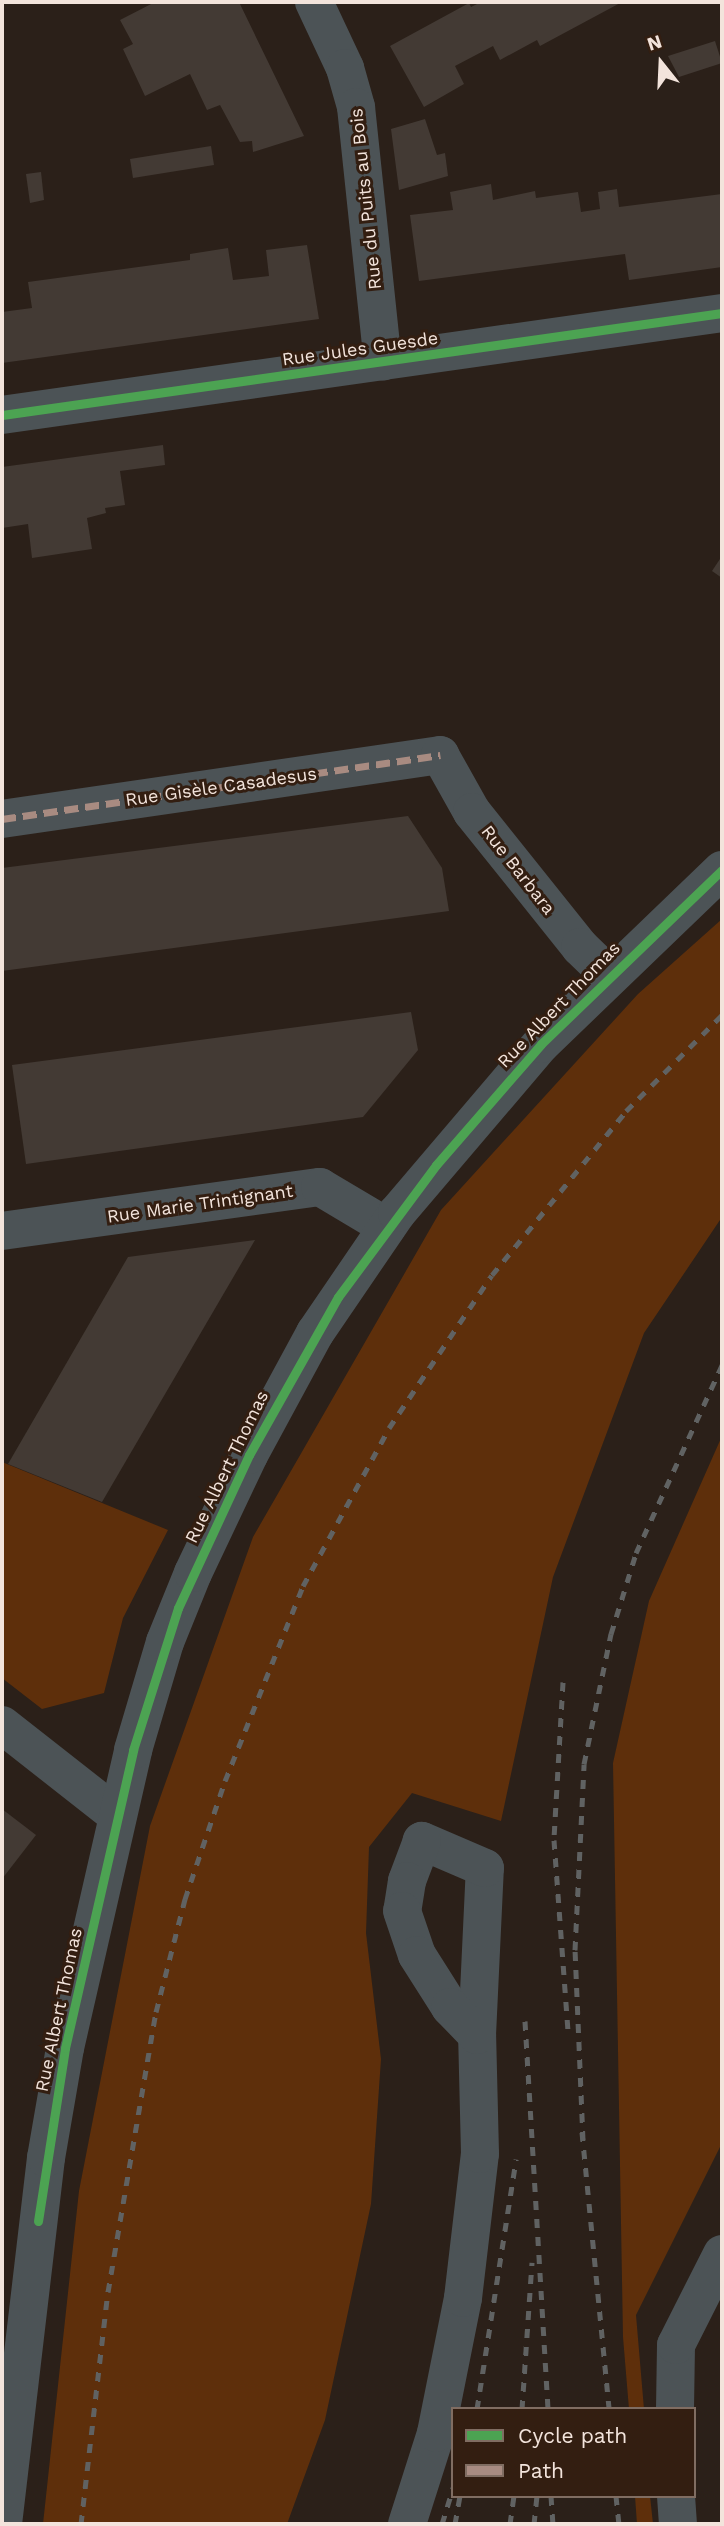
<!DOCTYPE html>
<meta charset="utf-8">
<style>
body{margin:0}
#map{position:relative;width:724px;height:2526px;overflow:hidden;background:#2b2019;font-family:"Work Sans",sans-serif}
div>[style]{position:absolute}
.green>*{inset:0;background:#5e2f0b}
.building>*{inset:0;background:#433a34}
.minor>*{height:38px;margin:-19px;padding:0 19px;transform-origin:19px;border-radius:19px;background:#4c5356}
.rail>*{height:5px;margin-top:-2.5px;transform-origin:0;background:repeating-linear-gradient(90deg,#606262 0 9px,transparent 0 18px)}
.quiet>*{height:7px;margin-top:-3.5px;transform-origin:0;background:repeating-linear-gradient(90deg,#a88b81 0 14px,transparent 0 21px)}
.cycleway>*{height:9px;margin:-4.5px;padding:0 4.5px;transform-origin:4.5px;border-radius:4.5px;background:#4ca352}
span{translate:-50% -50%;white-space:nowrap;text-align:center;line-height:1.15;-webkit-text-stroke:6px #331e11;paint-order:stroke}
.street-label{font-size:18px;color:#f3e4dc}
.frame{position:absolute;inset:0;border:4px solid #f3e4dc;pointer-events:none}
.legend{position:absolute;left:451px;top:2407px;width:245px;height:91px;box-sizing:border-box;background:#331e11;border:2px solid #806d62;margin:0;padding:9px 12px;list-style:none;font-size:21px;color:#f3e4dc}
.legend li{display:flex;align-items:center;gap:14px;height:35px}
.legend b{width:35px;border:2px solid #806d62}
.north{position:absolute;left:626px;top:28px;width:70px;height:70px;-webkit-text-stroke:5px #331e11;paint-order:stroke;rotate:342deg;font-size:19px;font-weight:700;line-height:28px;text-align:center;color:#f3e4dc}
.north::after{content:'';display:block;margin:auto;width:24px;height:32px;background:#f3e4dc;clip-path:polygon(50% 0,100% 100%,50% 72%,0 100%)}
</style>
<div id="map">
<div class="green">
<i style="clip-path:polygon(722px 919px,722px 1217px,644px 1333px,553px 1577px,501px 1821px,412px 1793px,369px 1847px,366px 1933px,381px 2059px,371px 2204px,325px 2420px,287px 2524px,43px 2524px,79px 2191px,150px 1826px,253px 1537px,441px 1210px,638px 994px)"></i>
<i style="clip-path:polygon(722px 1436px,722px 2143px,636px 2315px,644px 2409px,629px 2409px,623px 2337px,613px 1763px,649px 1601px)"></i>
<i style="clip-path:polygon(2px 1462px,168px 1530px,123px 1618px,104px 1693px,42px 1709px,2px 1678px)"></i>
<i style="clip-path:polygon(635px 2496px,650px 2496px,653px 2524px,637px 2524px)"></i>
</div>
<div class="building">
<i style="clip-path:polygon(155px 2px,239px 2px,304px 136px,253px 152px,252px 141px,240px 142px,220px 105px,207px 110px,190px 74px,145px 96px,123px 49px,133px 44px,120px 20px)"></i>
<i style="clip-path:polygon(481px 2px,622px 2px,540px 46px,537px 40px,500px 60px,493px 46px,455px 66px,464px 84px,424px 107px,390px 46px,469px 3px,471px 7px)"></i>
<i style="clip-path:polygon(715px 41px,722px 63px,679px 77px,668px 56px)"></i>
<i style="clip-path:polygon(425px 119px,437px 155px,445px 153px,448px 176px,399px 190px,391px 129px)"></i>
<i style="clip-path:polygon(211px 146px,214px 165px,133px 178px,130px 159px)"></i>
<i style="clip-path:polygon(41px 172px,44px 200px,30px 203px,26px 174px)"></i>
<i style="clip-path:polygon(491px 184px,493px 200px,535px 191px,536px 198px,578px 192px,581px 212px,600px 209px,598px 192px,617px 189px,619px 207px,722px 194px,722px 267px,629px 280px,625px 254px,419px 281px,410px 215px,453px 210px,450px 192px)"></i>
<i style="clip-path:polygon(307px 245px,319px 319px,2px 363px,2px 312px,32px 308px,28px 282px,190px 260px,190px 254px,228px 248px,233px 280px,269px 276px,266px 250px)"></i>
<i style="clip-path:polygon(163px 445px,165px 465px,120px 471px,125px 505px,105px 508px,106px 513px,87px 518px,92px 549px,32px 558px,28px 524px,2px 528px,2px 467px)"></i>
<i style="clip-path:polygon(722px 556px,722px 578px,712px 571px)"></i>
<i style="clip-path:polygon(408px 816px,442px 868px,449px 911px,2px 971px,2px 868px)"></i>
<i style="clip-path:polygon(411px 1012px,418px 1050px,363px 1117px,26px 1164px,12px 1065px)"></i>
<i style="clip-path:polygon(255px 1240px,102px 1502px,8px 1464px,128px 1257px)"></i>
<i style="clip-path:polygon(2px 1809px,36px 1835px,2px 1879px)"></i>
</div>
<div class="minor">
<i style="left:314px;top:2px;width:73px;rotate:64.8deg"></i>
<i style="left:345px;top:68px;width:41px;rotate:74.2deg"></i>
<i style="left:356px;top:107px;width:256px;rotate:84deg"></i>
<i style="left:2px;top:415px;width:727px;rotate:-8.06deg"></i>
<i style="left:2px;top:819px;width:443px;rotate:-8.3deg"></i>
<i style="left:440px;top:755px;width:65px;rotate:60.7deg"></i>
<i style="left:472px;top:812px;width:173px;rotate:51.3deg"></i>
<i style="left:580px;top:947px;width:40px;rotate:44deg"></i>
<i style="left:2px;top:1231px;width:321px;rotate:-7.9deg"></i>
<i style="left:320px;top:1187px;width:78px;rotate:30.8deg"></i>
<i style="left:2px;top:1725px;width:147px;rotate:38.1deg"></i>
<i style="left:675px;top:2409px;width:64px;rotate:-89.1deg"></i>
<i style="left:676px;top:2345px;width:102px;rotate:-63.2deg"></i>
<i style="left:676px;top:2496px;width:28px;rotate:86deg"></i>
<i style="left:3px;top:2524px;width:369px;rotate:-83.3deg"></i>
<i style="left:46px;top:2158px;width:112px;rotate:-80.2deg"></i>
<i style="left:65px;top:2048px;width:306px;rotate:-77.1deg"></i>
<i style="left:133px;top:1750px;width:113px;rotate:-73.5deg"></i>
<i style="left:165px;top:1642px;width:74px;rotate:-67.9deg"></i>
<i style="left:193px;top:1573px;width:131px;rotate:-64.6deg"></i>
<i style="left:249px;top:1455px;width:139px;rotate:-61.6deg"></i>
<i style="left:315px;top:1333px;width:145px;rotate:-55.7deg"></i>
<i style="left:397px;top:1213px;width:222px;rotate:-49.6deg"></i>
<i style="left:541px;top:1044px;width:251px;rotate:-43.9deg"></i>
<i style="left:407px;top:2524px;width:96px;rotate:-72.3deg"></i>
<i style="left:436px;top:2433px;width:138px;rotate:-78.7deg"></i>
<i style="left:463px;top:2298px;width:145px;rotate:-83.3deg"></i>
<i style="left:480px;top:2154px;width:119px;rotate:-91.4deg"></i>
<i style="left:477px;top:2035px;width:167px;rotate:-87.3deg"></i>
<i style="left:485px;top:1868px;width:69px;rotate:-156.8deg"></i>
<i style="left:422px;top:1841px;width:43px;rotate:110.6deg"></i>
<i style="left:407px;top:1881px;width:30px;rotate:99deg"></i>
<i style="left:402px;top:1911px;width:46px;rotate:71.2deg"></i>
<i style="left:417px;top:1955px;width:62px;rotate:57.6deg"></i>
<i style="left:450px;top:2007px;width:39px;rotate:46deg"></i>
</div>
<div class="rail">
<i style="left:563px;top:1682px;width:158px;rotate:93.3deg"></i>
<i style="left:554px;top:1840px;width:192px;rotate:85.8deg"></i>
<i style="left:525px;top:2021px;width:389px;rotate:86.6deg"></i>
<i style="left:582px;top:2132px;width:278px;rotate:84.4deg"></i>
<i style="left:583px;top:2140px;width:190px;rotate:-92.4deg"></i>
<i style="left:575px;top:1950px;width:186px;rotate:-87.2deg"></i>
<i style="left:584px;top:1764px;width:133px;rotate:-78.3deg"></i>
<i style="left:611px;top:1634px;width:85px;rotate:-72.8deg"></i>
<i style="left:636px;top:1553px;width:207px;rotate:-65.4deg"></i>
<i style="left:477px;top:2409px;width:253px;rotate:-81.1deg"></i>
<i style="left:522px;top:2409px;width:147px;rotate:-86.1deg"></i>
<i style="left:551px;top:2496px;width:28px;rotate:86deg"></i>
<i style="left:616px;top:2496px;width:28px;rotate:84deg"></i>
<i style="left:81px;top:2524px;width:234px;rotate:-83.4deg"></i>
<i style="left:108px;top:2292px;width:284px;rotate:-80.3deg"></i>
<i style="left:156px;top:2012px;width:117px;rotate:-75.6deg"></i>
<i style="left:185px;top:1899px;width:125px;rotate:-71.3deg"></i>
<i style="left:225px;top:1781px;width:210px;rotate:-68.2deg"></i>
<i style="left:303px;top:1586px;width:180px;rotate:-61.4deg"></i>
<i style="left:389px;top:1428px;width:184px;rotate:-56.1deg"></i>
<i style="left:492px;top:1275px;width:212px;rotate:-50.7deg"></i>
<i style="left:626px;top:1111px;width:136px;rotate:-45deg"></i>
<i style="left:442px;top:2524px;width:39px;rotate:-73deg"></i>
<i style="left:455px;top:2524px;width:28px;rotate:-80deg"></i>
<i style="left:510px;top:2524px;width:28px;rotate:-82deg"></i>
<i style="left:534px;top:2524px;width:28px;rotate:-84deg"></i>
</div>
<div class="quiet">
<i style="left:2px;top:819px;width:443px;rotate:-8.3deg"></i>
</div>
<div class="cycleway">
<i style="left:2px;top:415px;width:727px;rotate:-8.06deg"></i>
<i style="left:38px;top:2221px;width:175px;rotate:-81.1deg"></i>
<i style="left:65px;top:2048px;width:306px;rotate:-77.1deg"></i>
<i style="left:133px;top:1750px;width:149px;rotate:-72.4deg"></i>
<i style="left:178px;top:1608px;width:169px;rotate:-65.1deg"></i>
<i style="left:249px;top:1455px;width:181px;rotate:-60.6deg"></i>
<i style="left:338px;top:1297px;width:164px;rotate:-53.4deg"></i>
<i style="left:436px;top:1165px;width:160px;rotate:-49deg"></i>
<i style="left:541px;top:1044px;width:251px;rotate:-43.9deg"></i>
</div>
<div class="street-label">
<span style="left:366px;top:199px;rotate:-96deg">Rue du Puits au Bois</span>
<span style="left:360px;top:349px;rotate:-8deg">Rue Jules Guesde</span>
<span style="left:221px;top:787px;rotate:-8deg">Rue Gisèle Casadesus</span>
<span style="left:518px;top:870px;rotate:52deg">Rue Barbara</span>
<span style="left:559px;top:1005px;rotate:-46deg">Rue Albert Thomas</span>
<span style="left:200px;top:1204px;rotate:-8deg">Rue Marie Trintignant</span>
<span style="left:227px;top:1467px;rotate:-64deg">Rue Albert Thomas</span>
<span style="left:59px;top:2010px;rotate:-78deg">Rue Albert Thomas</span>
</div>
<div class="frame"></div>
<ul class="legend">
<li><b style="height:9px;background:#4ca352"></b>Cycle path</li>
<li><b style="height:9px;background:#a88b81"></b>Path</li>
</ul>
<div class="north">N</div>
</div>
